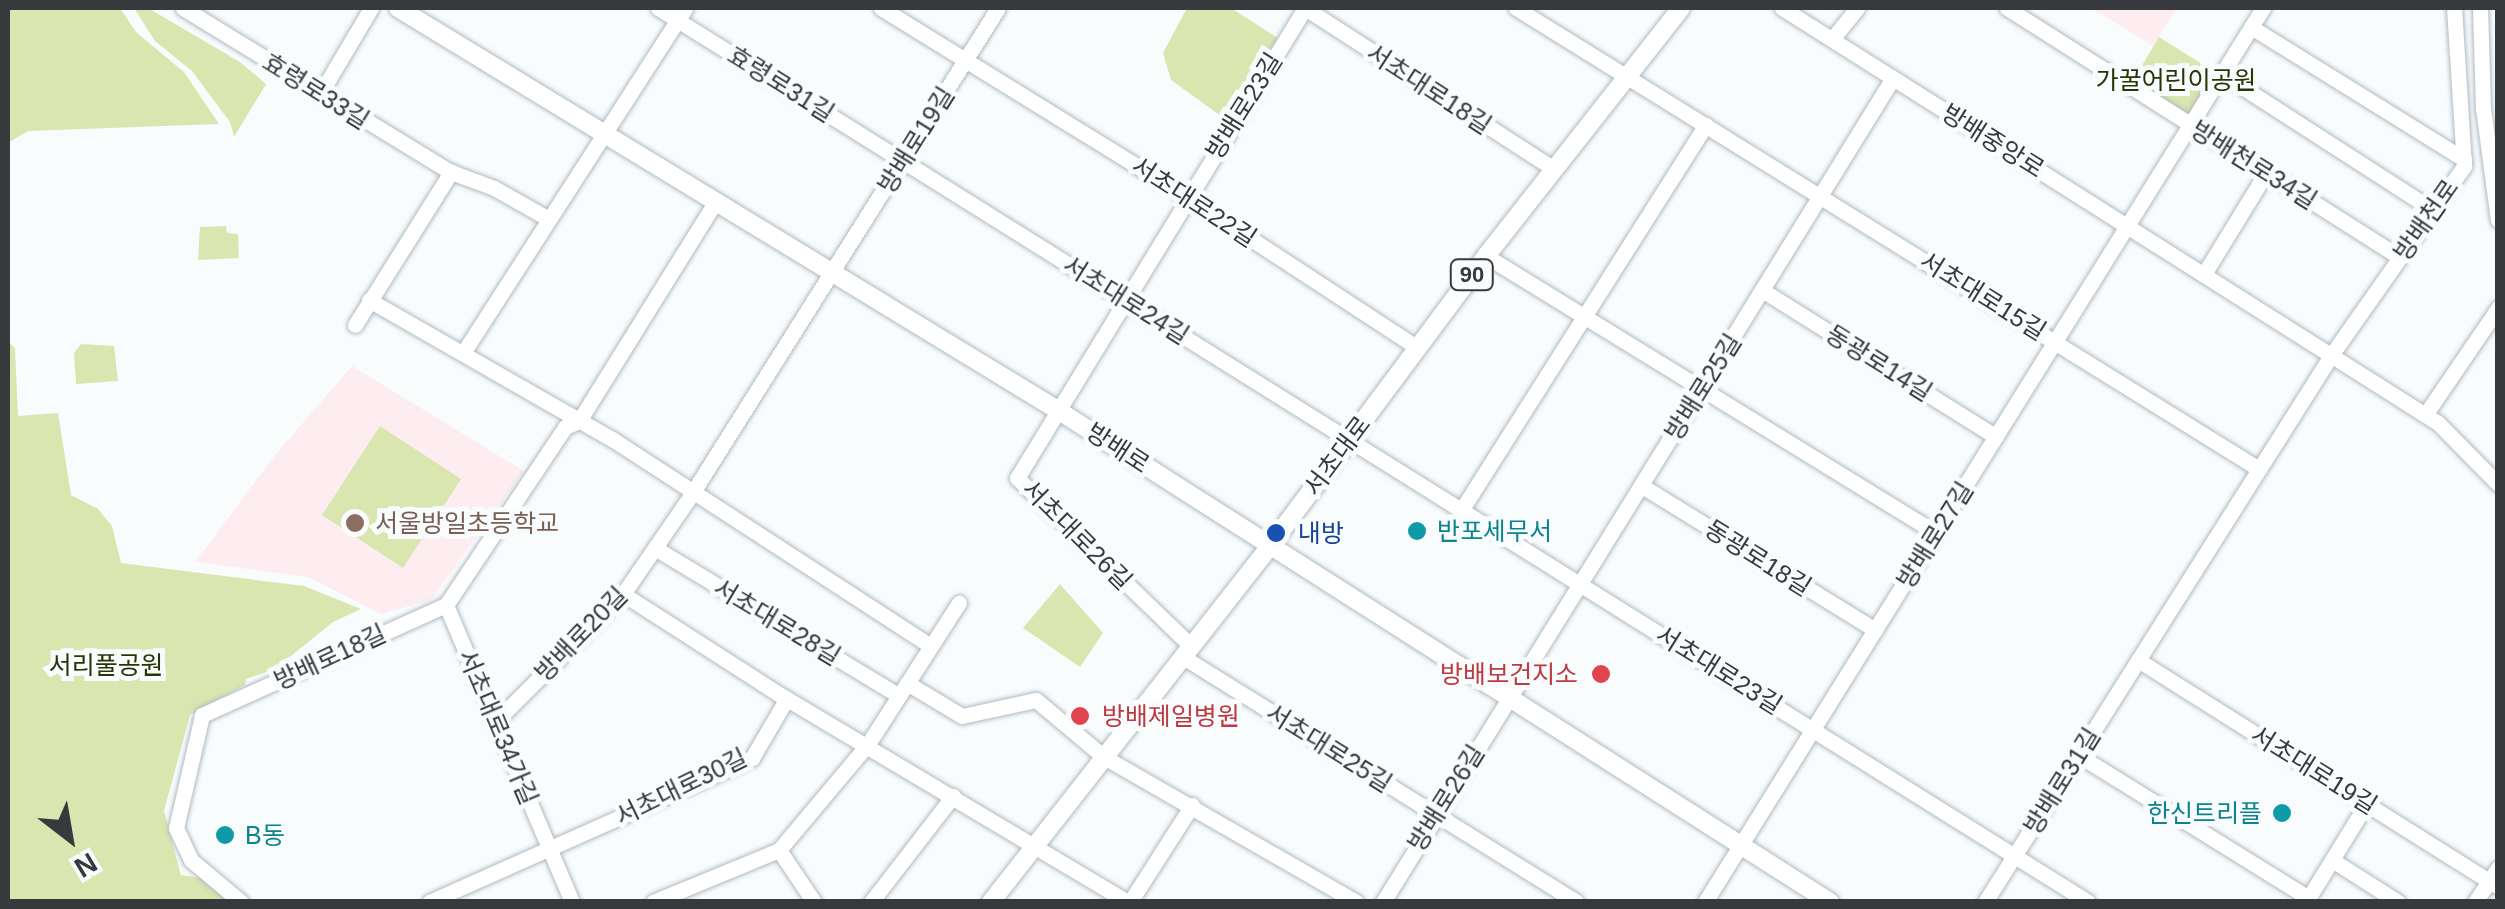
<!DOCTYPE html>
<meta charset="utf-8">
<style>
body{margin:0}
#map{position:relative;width:2505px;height:909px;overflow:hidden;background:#f9fcfd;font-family:Helvetica,"Noto Sans KR",sans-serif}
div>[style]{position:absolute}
.education>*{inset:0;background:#fdedf0}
.green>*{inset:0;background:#d9e6b0}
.roads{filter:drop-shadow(0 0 2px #b0bac2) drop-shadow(0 0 2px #b0bac2)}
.minor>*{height:15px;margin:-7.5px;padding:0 7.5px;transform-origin:7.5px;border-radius:7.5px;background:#fff}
.major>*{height:18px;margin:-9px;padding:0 9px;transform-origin:9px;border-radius:9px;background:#fff}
.dots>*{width:28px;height:28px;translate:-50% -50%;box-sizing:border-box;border:5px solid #f9fcfd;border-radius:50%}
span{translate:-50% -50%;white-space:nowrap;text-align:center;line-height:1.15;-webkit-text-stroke:10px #f9fcfd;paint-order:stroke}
.shield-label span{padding:2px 8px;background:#f9fcfd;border:2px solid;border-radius:8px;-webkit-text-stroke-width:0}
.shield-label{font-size:22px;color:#363a3d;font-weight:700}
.park-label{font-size:25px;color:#2b3305}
.street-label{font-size:25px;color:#363a3d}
.education-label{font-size:25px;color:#785e54}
.left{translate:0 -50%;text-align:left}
.culture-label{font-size:25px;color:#0d838f}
.right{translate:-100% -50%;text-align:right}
.transit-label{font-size:25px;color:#164399}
.health-label{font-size:25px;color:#be3a42}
.frame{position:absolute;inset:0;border:10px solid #363a3d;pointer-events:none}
.north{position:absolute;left:20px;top:789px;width:100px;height:100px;-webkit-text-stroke:8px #f9fcfd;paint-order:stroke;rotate:149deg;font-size:28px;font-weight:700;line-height:40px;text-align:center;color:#363a3d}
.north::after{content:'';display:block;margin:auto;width:35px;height:45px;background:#363a3d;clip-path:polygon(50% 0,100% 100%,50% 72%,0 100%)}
</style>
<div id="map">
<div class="education">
<i style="clip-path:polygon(2091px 8px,2177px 8px,2153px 46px)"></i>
<i style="clip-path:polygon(352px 366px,524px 471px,431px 600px,381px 614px,308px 577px,195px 562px,275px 455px)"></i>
</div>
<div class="green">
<i style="clip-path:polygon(8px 8px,120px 8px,136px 32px,184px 72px,219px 124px,28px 131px,8px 143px)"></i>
<i style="clip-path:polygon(134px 8px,148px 8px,240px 62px,266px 84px,234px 137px,230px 122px,192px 71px,155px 41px)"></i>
<i style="clip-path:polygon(1187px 8px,1231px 8px,1278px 38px,1225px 119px,1171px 80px,1163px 53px)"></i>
<i style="clip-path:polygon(2159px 37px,2218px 74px,2188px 120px,2131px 84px)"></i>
<i style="clip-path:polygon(226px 226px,227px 233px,238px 234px,239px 258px,198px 260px,200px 227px)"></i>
<i style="clip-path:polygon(8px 342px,15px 348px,18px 416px,58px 413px,71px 495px,98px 509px,112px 526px,121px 563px,304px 586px,361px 609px,333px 622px,275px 669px,246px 679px,245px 685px,190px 715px,164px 811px,181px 875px,227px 882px,245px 901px,8px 901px)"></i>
<i style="clip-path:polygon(81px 344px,114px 346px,118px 381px,76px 384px,74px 353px)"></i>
<i style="clip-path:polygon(380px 426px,461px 479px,403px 568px,322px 515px)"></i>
<i style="clip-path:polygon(1060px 584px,1103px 633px,1080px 667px,1023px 628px)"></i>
</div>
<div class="roads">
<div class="minor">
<i style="left:183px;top:8px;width:314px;rotate:31.5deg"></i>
<i style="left:451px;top:172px;width:46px;rotate:20.4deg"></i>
<i style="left:494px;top:188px;width:61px;rotate:29.5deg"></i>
<i style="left:658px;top:8px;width:1686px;rotate:32.01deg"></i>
<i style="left:881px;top:8px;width:360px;rotate:31.7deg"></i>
<i style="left:1187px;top:197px;width:276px;rotate:33.2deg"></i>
<i style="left:1305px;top:8px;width:297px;rotate:32.9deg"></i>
<i style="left:1516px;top:8px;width:874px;rotate:31.82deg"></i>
<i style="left:1782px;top:8px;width:776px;rotate:32.32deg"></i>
<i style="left:2438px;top:423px;width:86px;rotate:45.5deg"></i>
<i style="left:2007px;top:8px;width:465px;rotate:32.4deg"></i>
<i style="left:2480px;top:8px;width:100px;rotate:88.3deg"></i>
<i style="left:2483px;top:108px;width:113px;rotate:82.4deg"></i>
<i style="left:2251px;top:27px;width:251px;rotate:31.8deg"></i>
<i style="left:1832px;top:39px;width:40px;rotate:-51deg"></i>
<i style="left:2222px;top:74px;width:251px;rotate:32.8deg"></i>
<i style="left:320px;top:94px;width:100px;rotate:-59.3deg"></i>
<i style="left:1486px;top:256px;width:528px;rotate:31.61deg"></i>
<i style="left:2204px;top:274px;width:119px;rotate:-58.5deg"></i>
<i style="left:1762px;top:290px;width:276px;rotate:32.1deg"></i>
<i style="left:369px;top:300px;width:280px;rotate:29.8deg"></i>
<i style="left:612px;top:439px;width:380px;rotate:33deg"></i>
<i style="left:355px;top:325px;width:181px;rotate:-57.9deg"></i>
<i style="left:463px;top:353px;width:410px;rotate:-57.2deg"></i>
<i style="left:2425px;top:415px;width:130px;rotate:-55.7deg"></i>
<i style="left:1642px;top:486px;width:274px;rotate:31.7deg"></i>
<i style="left:1462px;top:509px;width:455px;rotate:-57.6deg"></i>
<i style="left:655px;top:548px;width:285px;rotate:31.2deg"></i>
<i style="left:623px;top:594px;width:183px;rotate:32.7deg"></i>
<i style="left:777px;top:693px;width:408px;rotate:30.8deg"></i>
<i style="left:446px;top:605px;width:323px;rotate:67deg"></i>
<i style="left:1191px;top:646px;width:242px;rotate:-136deg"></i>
<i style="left:1017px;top:478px;width:551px;rotate:-58.5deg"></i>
<i style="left:1183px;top:657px;width:463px;rotate:31.9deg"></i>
<i style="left:2138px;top:660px;width:426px;rotate:32.2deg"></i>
<i style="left:907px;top:683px;width:64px;rotate:31deg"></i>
<i style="left:962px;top:716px;width:76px;rotate:-12.2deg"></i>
<i style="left:1036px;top:700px;width:89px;rotate:40deg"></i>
<i style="left:1104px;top:757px;width:291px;rotate:29.9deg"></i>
<i style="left:496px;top:721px;width:180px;rotate:-45deg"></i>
<i style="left:623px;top:594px;width:124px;rotate:-55.5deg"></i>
<i style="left:693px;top:492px;width:572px;rotate:-57.78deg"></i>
<i style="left:2078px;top:755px;width:272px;rotate:31.8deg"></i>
<i style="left:779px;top:850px;width:63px;rotate:56.1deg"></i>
<i style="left:2332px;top:860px;width:78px;rotate:32.5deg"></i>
<i style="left:241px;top:902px;width:65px;rotate:-140deg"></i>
<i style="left:191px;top:860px;width:35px;rotate:-115deg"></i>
<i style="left:176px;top:828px;width:116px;rotate:-77deg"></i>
<i style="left:202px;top:715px;width:268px;rotate:-24.3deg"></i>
<i style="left:446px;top:605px;width:214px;rotate:-56.2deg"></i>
<i style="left:565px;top:427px;width:15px;rotate:-23deg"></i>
<i style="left:579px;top:421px;width:259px;rotate:-58.1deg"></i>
<i style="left:429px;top:902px;width:354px;rotate:-24deg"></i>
<i style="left:752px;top:758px;width:69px;rotate:-59.7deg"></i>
<i style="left:653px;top:902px;width:136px;rotate:-22.4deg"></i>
<i style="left:779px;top:850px;width:138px;rotate:-50deg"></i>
<i style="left:868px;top:744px;width:168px;rotate:-57.2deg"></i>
<i style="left:871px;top:902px;width:134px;rotate:-52.3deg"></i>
<i style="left:1130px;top:902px;width:115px;rotate:-57.4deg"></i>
<i style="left:1383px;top:902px;width:969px;rotate:-58.25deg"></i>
<i style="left:1705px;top:902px;width:1054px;rotate:-58.03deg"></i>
<i style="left:1985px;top:902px;width:649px;rotate:-57.66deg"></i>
<i style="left:2332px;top:354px;width:230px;rotate:-54.9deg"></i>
<i style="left:2464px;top:166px;width:158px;rotate:-93.6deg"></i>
<i style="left:2306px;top:902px;width:116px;rotate:-58.4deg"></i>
<i style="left:2475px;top:902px;width:41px;rotate:-55.9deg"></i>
</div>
<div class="major">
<i style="left:398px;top:8px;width:771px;rotate:31.36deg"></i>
<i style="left:1056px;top:409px;width:918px;rotate:32.5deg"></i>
<i style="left:991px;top:902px;width:452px;rotate:-51.9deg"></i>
<i style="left:1270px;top:546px;width:362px;rotate:-53.3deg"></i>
<i style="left:1486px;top:256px;width:315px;rotate:-51.8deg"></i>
</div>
</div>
<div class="dots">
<i style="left:355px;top:523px;background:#8d6e63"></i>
<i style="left:1417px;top:531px;background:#0f9aa8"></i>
<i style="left:1276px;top:533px;background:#1a4fb4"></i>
<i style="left:1601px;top:674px;background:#e0444e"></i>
<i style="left:1080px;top:716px;background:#e0444e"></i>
<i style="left:2282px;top:813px;background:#0f9aa8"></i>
<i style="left:225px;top:835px;background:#0f9aa8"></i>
</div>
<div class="shield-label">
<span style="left:1472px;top:275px">90</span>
</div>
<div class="park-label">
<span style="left:2176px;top:80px">가꿀어린이공원</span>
<span style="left:106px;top:665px">서리풀공원</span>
</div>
<div class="street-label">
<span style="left:781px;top:84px;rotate:32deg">효령로31길</span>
<span style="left:1429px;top:89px;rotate:33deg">서초대로18길</span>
<span style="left:316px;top:91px;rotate:32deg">효령로33길</span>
<span style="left:1244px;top:106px;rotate:-58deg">방배로23길</span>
<span style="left:916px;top:140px;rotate:-58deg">방배로19길</span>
<span style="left:1993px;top:141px;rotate:32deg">방배중앙로</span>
<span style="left:2254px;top:165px;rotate:32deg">방배천로34길</span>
<span style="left:1194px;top:202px;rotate:33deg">서초대로22길</span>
<span style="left:2426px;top:220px;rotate:-55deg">방배천로</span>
<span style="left:1983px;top:296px;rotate:32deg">서초대로15길</span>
<span style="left:1126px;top:300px;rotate:32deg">서초대로24길</span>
<span style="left:1879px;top:363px;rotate:32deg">동광로14길</span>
<span style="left:1703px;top:387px;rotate:-58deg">방배로25길</span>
<span style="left:1118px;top:448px;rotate:33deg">방배로</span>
<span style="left:1337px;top:456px;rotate:-53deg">서초대로</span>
<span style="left:1077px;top:535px;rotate:45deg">서초대로26길</span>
<span style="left:1935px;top:535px;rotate:-58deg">방배로27길</span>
<span style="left:1758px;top:558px;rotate:32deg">동광로18길</span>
<span style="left:777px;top:622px;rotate:31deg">서초대로28길</span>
<span style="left:581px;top:634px;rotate:-46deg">방배로20길</span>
<span style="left:330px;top:657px;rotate:-25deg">방배로18길</span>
<span style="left:1719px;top:670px;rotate:32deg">서초대로23길</span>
<span style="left:498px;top:727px;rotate:67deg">서초대로34가길</span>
<span style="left:1329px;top:748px;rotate:32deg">서초대로25길</span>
<span style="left:2314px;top:770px;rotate:32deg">서초대로19길</span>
<span style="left:2062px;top:781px;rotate:-58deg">방배로31길</span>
<span style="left:681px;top:787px;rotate:-26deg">서초대로30길</span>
<span style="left:1446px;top:798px;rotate:-58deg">방배로26길</span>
</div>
<div class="education-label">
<span class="left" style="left:375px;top:523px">서울방일초등학교</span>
</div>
<div class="culture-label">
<span class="left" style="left:1437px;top:531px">반포세무서</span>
<span class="right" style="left:2262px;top:813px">한신트리플</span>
<span class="left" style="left:245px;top:835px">B동</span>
</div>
<div class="transit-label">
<span class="left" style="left:1298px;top:533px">내방</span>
</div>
<div class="health-label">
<span class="right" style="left:1578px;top:674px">방배보건지소</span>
<span class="left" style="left:1102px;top:716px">방배제일병원</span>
</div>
<div class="frame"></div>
<div class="north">N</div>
</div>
